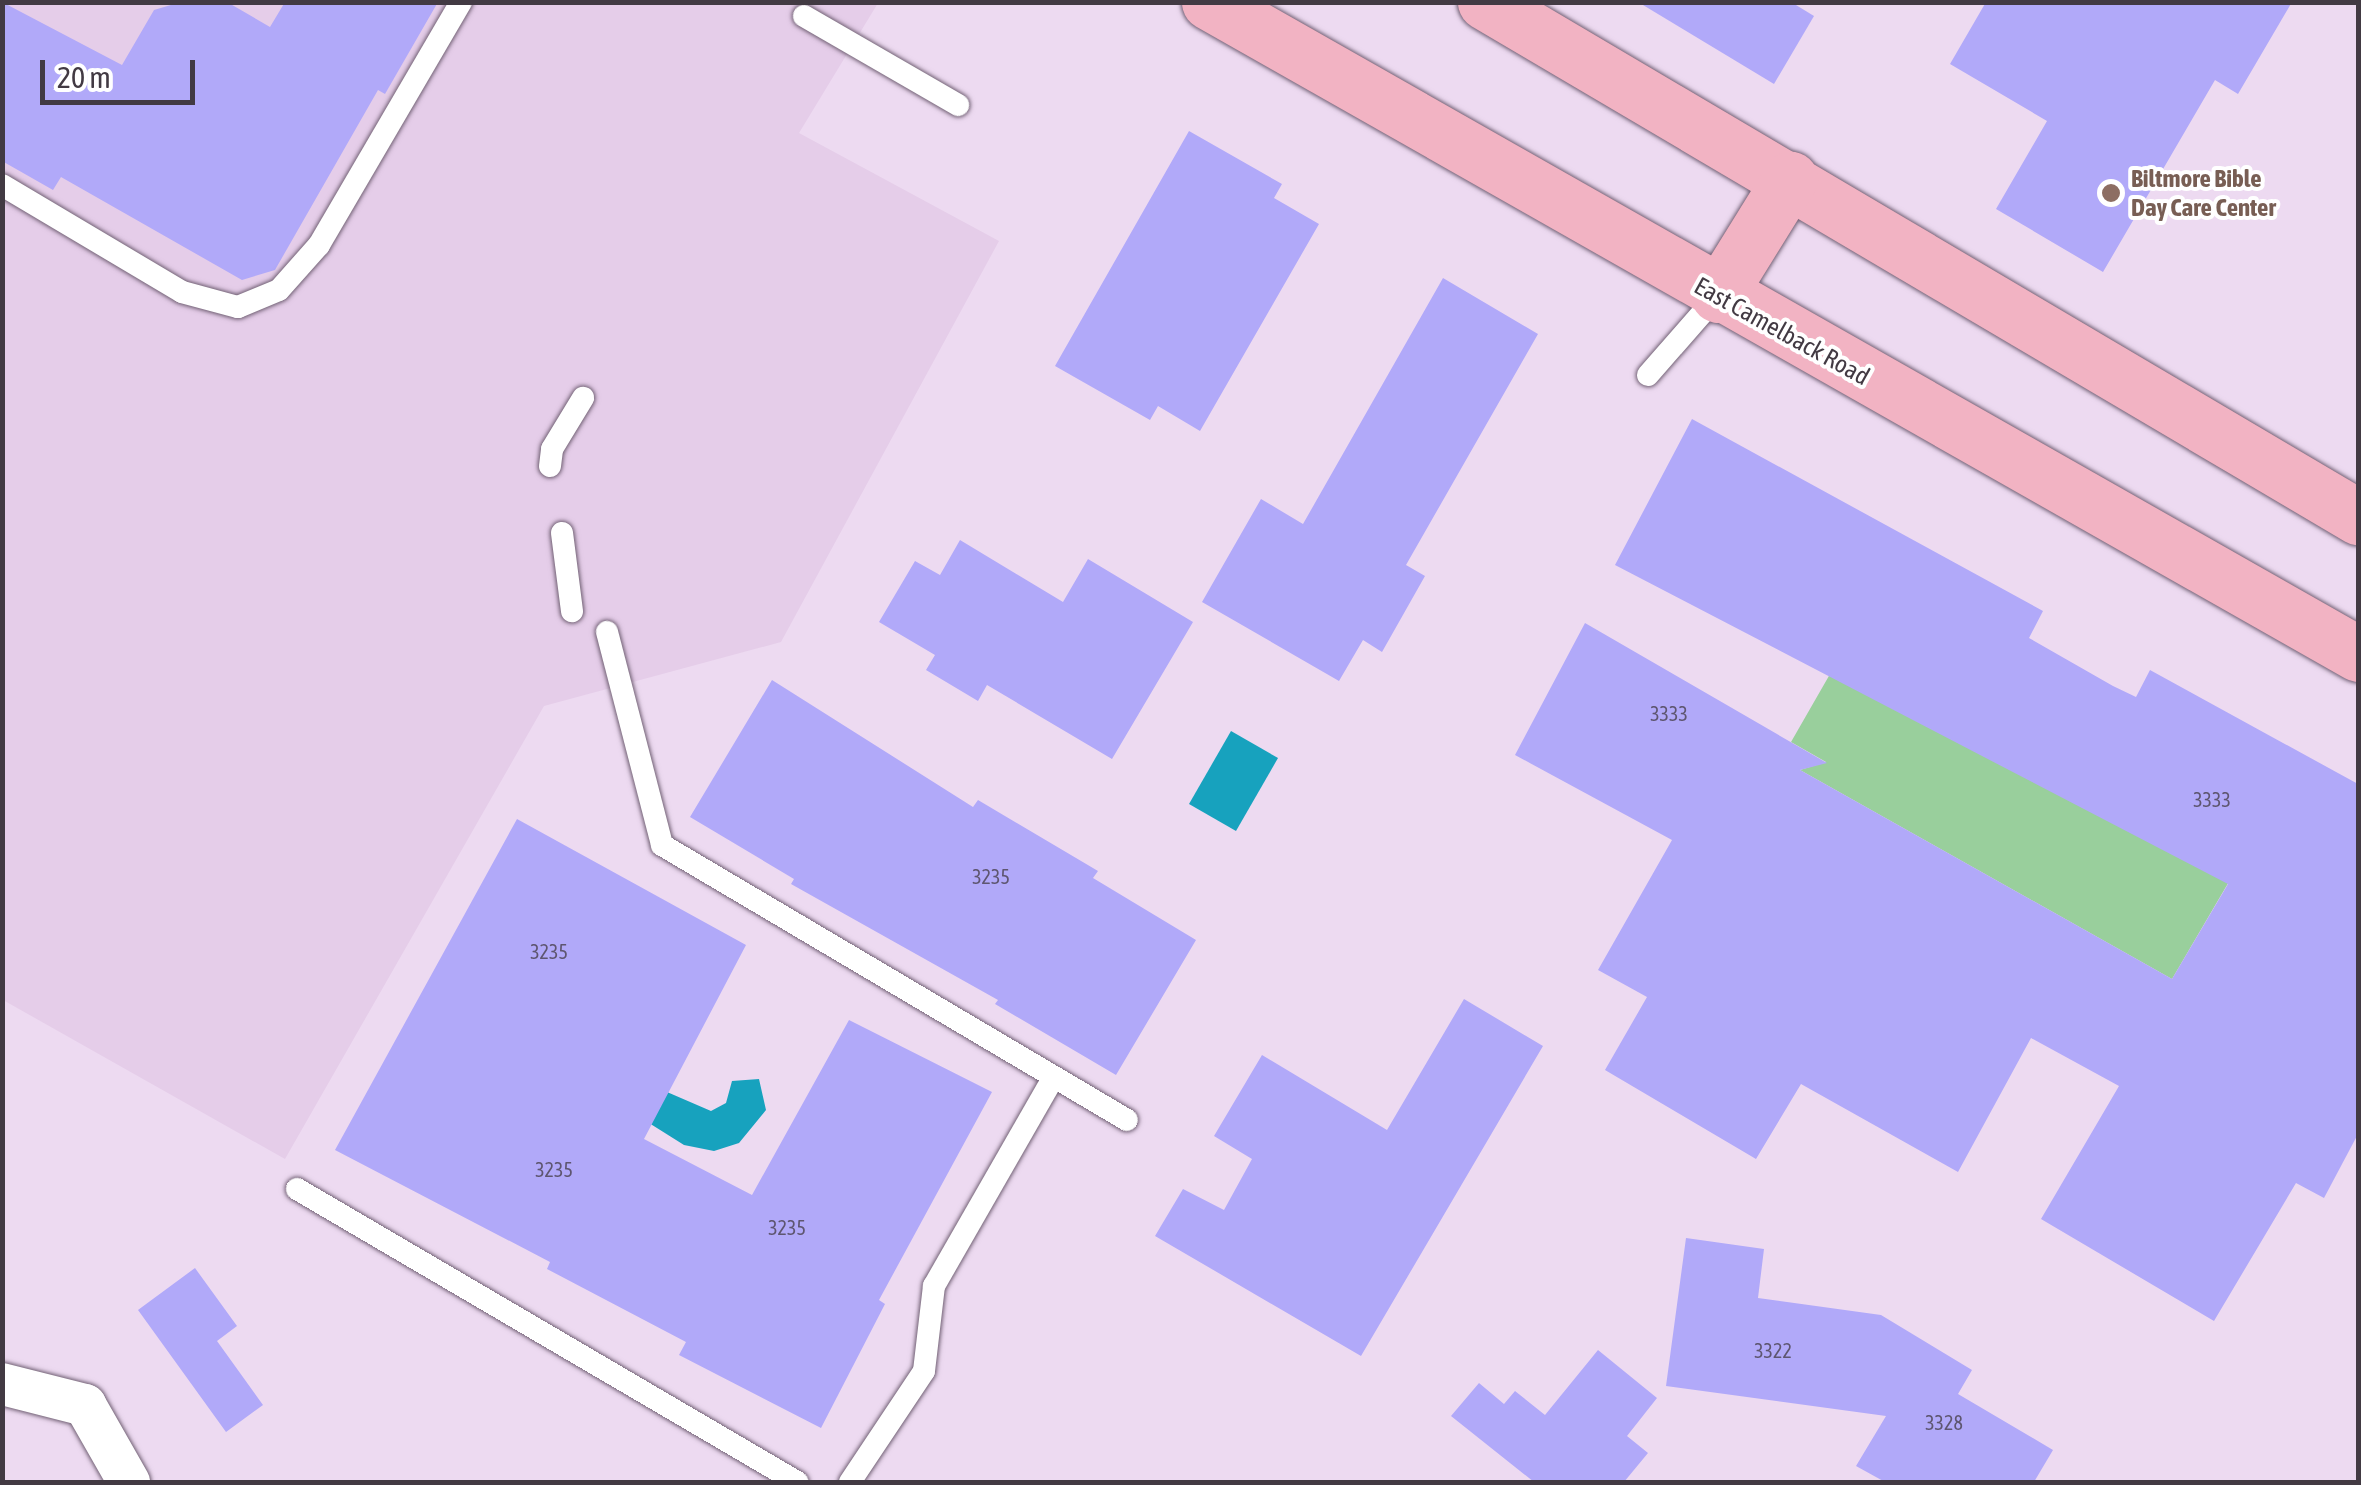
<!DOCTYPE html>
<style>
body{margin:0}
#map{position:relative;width:2361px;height:1485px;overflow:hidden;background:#eddaf1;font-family:"Asap Condensed",sans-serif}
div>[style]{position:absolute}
.built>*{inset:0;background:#e5cde9}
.green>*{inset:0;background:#99cf9c}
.water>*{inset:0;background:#17a2be}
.building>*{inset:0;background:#b1a9f9}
.roads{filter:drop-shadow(0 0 2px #726175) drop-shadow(0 0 2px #726175)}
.service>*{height:22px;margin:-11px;padding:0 11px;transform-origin:11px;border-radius:11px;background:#fff}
.minor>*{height:42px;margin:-21px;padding:0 21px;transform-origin:21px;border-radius:21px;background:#fff}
.primary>*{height:55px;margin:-27.5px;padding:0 27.5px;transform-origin:27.5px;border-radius:27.5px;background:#f2b3c3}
.dots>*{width:28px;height:28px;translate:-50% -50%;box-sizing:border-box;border:5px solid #fff;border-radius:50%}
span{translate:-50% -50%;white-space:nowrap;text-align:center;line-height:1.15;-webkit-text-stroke:8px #fff;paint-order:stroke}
.number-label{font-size:20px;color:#5e5670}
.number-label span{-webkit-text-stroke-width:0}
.education-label{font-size:25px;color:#785e54;font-weight:700}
.left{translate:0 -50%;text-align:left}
.street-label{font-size:25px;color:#423a43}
.frame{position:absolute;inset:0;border:5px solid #423a43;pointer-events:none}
.scale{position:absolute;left:40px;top:60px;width:155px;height:45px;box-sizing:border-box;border:5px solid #423a43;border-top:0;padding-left:12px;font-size:30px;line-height:35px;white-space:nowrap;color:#423a43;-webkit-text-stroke:8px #fff;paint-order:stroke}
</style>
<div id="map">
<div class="built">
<i style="clip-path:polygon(3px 3px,878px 3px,799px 133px,999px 241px,781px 642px,544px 706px,285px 1159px,3px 1000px)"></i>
</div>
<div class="green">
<i style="clip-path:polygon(1849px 641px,2244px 856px,2172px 979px,1800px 770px,1826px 762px,1791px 742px)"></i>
</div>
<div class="water">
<i style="clip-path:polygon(1231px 731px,1278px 758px,1236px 831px,1189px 804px)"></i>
<i style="clip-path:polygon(759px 1079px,766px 1110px,739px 1143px,714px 1151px,684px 1145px,649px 1123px,667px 1092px,711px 1111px,726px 1103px,732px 1081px)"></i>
</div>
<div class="building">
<i style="clip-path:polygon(2px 2px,122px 65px,154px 10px,181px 2px,227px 2px,270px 27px,285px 2px,438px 2px,385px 94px,378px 90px,275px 270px,242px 280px,61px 177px,53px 190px,2px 161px)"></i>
<i style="clip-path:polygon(1638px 2px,1791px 2px,1814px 16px,1774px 84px)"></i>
<i style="clip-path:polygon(1986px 2px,2292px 2px,2238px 94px,2215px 80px,2103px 272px,1996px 209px,2047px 121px,1950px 64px)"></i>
<i style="clip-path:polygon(1189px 131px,1282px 184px,1274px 198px,1319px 224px,1200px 431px,1158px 406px,1150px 420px,1055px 366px)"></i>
<i style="clip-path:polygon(1443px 278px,1538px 334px,1406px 565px,1425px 576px,1382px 652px,1363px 640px,1339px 681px,1202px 602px,1261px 499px,1303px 524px)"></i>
<i style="clip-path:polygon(1692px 419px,2043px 611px,2029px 638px,2113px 686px,2136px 697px,2150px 670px,2358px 784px,2358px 1134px,2324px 1198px,2296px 1183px,2214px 1321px,2041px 1219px,2119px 1086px,2031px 1038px,1958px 1172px,1801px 1084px,1756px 1159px,1605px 1070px,1647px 997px,1598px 970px,1672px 840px,1515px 755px,1585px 623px,1827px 763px,1800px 770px,2172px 979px,2228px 884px,1615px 565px)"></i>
<i style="clip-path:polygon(960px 540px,1063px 602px,1088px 559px,1193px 622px,1112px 759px,987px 685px,978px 701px,926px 670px,935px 655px,879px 622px,915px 561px,940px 575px)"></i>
<i style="clip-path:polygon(772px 680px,973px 807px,978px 800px,1098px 871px,1093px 878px,1196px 940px,1116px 1075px,995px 1004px,998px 1000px,791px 884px,794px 879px,690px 817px)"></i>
<i style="clip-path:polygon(517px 819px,746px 945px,644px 1139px,752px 1195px,849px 1020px,992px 1092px,879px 1300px,885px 1304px,821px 1428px,679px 1355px,686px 1342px,547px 1269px,550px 1262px,335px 1150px)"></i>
<i style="clip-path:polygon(1464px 999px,1543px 1046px,1361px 1356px,1155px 1236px,1183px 1189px,1224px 1210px,1252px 1159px,1214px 1136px,1262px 1055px,1387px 1130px)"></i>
<i style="clip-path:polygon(1686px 1238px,1764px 1249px,1758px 1298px,1881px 1315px,1972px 1370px,1958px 1394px,2053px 1450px,2034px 1482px,1885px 1482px,1856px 1466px,1886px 1416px,1666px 1386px)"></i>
<i style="clip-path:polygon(195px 1268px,237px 1326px,217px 1341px,263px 1405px,226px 1432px,138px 1310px)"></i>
<i style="clip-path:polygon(1598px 1350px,1657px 1398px,1627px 1436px,1648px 1453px,1624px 1482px,1534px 1482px,1451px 1416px,1479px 1383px,1504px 1404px,1515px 1391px,1545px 1415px)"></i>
</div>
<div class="roads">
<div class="service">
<i style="left:804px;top:16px;width:178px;rotate:30deg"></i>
<i style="left:2px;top:185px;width:209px;rotate:30.7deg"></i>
<i style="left:182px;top:292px;width:58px;rotate:15deg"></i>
<i style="left:238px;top:307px;width:44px;rotate:-22.5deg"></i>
<i style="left:279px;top:290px;width:60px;rotate:-48.4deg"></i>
<i style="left:319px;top:245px;width:281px;rotate:-59.7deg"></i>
<i style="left:1648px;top:375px;width:106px;rotate:-48.8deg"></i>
<i style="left:550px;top:466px;width:17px;rotate:-83deg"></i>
<i style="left:552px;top:449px;width:60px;rotate:-58.7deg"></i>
<i style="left:562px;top:533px;width:79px;rotate:82.7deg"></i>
<i style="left:607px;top:632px;width:220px;rotate:75.5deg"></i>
<i style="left:662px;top:845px;width:540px;rotate:30.6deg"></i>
<i style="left:297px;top:1189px;width:580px;rotate:30.37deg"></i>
<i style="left:850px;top:1482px;width:133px;rotate:-56.3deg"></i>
<i style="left:924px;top:1371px;width:86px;rotate:-83.3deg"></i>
<i style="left:934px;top:1286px;width:240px;rotate:-60.2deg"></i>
</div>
<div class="minor">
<i style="left:2px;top:1384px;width:86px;rotate:14.2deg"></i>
<i style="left:85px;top:1405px;width:89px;rotate:60.3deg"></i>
</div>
<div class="primary">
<i style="left:1209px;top:2px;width:1321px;rotate:29.57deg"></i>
<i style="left:1485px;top:2px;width:1014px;rotate:30.54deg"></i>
<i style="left:1718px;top:295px;width:137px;rotate:-58.2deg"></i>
</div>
</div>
<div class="dots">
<i style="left:2111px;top:193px;background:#8d6e63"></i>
</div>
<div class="number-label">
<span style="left:1669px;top:713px">3333</span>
<span style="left:2212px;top:799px">3333</span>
<span style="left:991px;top:876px">3235</span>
<span style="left:549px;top:951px">3235</span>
<span style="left:554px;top:1169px">3235</span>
<span style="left:787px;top:1227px">3235</span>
<span style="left:1773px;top:1350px">3322</span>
<span style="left:1944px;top:1422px">3328</span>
</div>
<div class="education-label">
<span class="left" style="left:2131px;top:193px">Biltmore Bible<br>Day Care Center</span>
</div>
<div class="street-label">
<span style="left:1782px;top:331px;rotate:29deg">East Camelback Road</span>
</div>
<div class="frame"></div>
<div class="scale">20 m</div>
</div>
